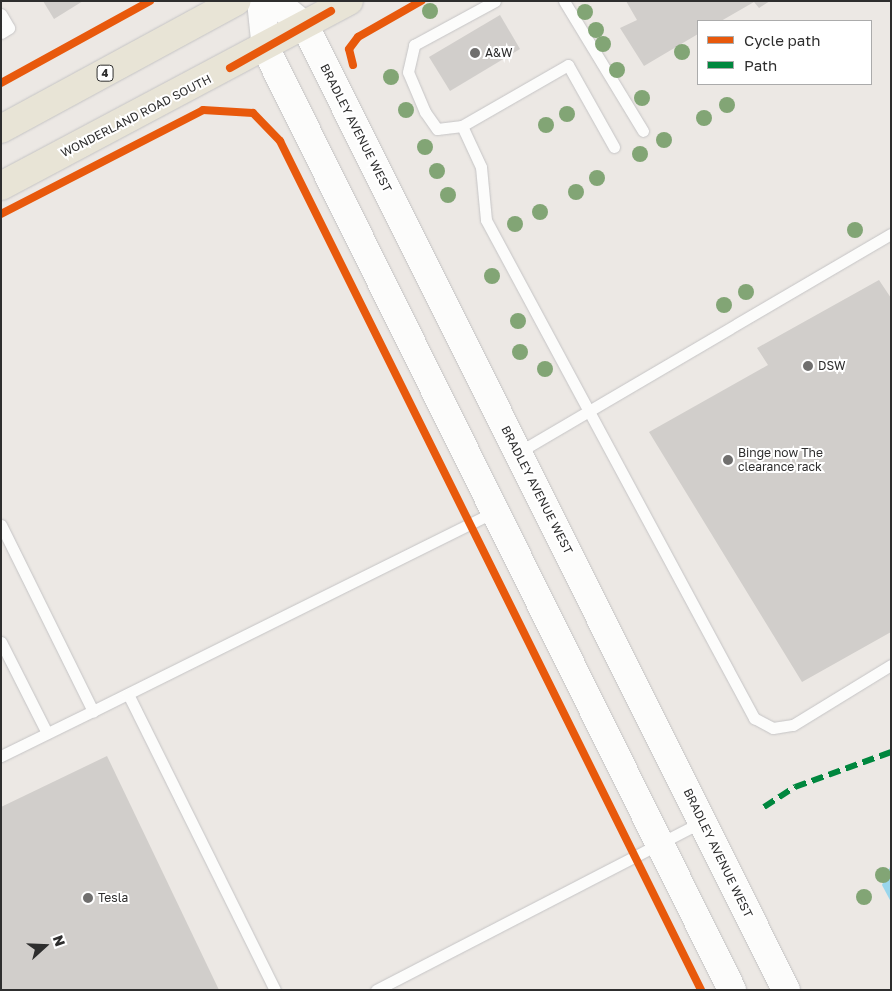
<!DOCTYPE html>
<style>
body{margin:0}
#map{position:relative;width:892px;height:991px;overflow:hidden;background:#ece8e4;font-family:"Golos Text",sans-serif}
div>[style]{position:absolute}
.water>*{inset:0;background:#99d6ec}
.building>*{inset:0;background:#d1cecb}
.roads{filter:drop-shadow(0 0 1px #c5c4c5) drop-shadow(0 0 1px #c5c4c5)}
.service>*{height:11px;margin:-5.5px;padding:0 5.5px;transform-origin:5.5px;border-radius:5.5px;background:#fcfcfb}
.secondary>*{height:28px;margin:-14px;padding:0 14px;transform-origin:14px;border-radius:14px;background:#fcfcfb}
.primary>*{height:28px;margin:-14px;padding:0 14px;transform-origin:14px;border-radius:14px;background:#e8e4d6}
.quiet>*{height:6px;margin-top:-3px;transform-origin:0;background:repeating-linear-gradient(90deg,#00873e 0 12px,transparent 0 18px)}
.cycleway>*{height:8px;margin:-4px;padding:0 4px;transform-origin:4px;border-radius:4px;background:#e8590c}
.trees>*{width:16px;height:16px;margin:-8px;border-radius:50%;background:#82a575}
.dots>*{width:14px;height:14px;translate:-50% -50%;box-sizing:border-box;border:2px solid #fff;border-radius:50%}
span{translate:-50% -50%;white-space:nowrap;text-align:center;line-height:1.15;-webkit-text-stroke:4px #fff;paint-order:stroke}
.shield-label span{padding:1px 4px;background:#fff;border:1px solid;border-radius:4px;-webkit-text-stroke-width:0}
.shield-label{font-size:11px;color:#2e2e2e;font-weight:700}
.poi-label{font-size:12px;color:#2e2e2e}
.left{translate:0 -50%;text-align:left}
.street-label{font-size:12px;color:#2e2e2e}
.frame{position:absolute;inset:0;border:2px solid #2e2e2e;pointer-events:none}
.legend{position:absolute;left:697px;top:20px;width:175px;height:65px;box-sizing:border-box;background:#fff;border:1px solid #ababab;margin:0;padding:6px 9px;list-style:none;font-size:15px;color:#2e2e2e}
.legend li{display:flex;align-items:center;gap:10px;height:25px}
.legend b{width:25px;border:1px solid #ababab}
.north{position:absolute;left:20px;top:921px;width:50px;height:50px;-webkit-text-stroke:4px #fff;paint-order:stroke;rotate:70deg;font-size:14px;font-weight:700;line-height:20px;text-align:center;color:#2e2e2e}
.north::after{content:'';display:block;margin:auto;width:18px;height:22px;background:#2e2e2e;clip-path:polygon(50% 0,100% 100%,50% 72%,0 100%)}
</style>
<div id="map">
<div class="water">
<i style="clip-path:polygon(891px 865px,891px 902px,882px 885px)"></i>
</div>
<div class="building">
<i style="clip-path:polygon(43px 1px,83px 1px,54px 19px)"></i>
<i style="clip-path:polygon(626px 1px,770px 1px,759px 8px,754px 2px,721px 21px,698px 21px,698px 34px,644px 66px,620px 28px,637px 20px)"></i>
<i style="clip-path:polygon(500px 15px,520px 49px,450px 91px,429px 57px)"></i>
<i style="clip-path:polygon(879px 280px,891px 298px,891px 632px,802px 682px,649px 432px,768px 365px,757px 348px)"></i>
<i style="clip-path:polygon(107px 756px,219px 990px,1px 990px,1px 807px)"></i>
</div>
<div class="roads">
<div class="service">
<i style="left:564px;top:1px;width:152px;rotate:58.7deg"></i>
<i style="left:1px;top:14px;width:16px;rotate:60deg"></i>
<i style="left:9px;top:28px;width:9px;rotate:148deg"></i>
<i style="left:462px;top:126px;width:25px;rotate:173deg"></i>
<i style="left:437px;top:129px;width:21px;rotate:-125deg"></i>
<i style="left:425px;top:112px;width:43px;rotate:-113deg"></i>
<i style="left:408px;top:72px;width:28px;rotate:-77deg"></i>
<i style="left:414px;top:45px;width:92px;rotate:-28.5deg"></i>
<i style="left:614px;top:147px;width:94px;rotate:-119.3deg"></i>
<i style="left:568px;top:65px;width:122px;rotate:150.1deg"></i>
<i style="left:462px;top:126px;width:45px;rotate:65.1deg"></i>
<i style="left:481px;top:167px;width:53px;rotate:84.6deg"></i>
<i style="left:486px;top:220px;width:566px;rotate:61.71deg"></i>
<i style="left:754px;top:718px;width:21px;rotate:28deg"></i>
<i style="left:773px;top:728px;width:20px;rotate:-9deg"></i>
<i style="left:793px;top:725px;width:115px;rotate:-31.5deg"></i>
<i style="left:519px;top:452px;width:431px;rotate:-30.4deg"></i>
<i style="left:1px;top:525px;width:208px;rotate:63.7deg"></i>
<i style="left:93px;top:711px;width:450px;rotate:-26.4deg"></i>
<i style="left:1px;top:642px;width:102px;rotate:63.2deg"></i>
<i style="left:128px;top:694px;width:330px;rotate:63.6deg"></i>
<i style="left:1px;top:756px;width:102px;rotate:-26.1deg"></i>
<i style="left:376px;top:990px;width:367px;rotate:-27.3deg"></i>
</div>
<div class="secondary">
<i style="left:261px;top:1px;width:48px;rotate:84.1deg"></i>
<i style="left:266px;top:49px;width:1050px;rotate:63.65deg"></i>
<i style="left:274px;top:1px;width:40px;rotate:39deg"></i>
<i style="left:305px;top:26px;width:1077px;rotate:63.48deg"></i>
</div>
<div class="primary">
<i style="left:1px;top:129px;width:268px;rotate:-28.5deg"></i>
<i style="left:1px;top:186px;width:394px;rotate:-28deg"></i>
</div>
</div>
<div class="quiet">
<i style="left:764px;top:807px;width:37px;rotate:-33deg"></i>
<i style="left:795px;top:787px;width:102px;rotate:-20deg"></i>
</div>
<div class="cycleway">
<i style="left:353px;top:65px;width:16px;rotate:-104deg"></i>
<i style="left:349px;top:49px;width:15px;rotate:-53deg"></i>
<i style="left:358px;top:37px;width:73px;rotate:-29.7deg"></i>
<i style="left:230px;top:68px;width:116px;rotate:-29.4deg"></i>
<i style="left:1px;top:83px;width:170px;rotate:-28.8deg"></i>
<i style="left:1px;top:214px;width:227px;rotate:-27.2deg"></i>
<i style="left:203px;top:110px;width:50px;rotate:3.4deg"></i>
<i style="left:253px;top:113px;width:39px;rotate:46deg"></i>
<i style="left:280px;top:141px;width:948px;rotate:63.62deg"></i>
</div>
<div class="trees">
<i style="left:430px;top:11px"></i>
<i style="left:585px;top:12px"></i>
<i style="left:596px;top:30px"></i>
<i style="left:603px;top:44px"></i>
<i style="left:682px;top:52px"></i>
<i style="left:617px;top:70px"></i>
<i style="left:391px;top:77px"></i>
<i style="left:642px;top:98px"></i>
<i style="left:727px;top:105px"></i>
<i style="left:406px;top:110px"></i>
<i style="left:567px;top:114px"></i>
<i style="left:704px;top:118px"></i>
<i style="left:546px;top:125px"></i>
<i style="left:664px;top:140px"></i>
<i style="left:425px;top:147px"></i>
<i style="left:640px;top:154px"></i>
<i style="left:437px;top:171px"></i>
<i style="left:597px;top:178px"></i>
<i style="left:576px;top:192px"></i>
<i style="left:448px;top:195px"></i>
<i style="left:540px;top:212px"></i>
<i style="left:515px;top:224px"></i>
<i style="left:855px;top:230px"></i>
<i style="left:492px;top:276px"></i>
<i style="left:746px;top:292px"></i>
<i style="left:724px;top:305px"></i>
<i style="left:518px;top:321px"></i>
<i style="left:520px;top:352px"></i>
<i style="left:545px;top:369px"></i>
<i style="left:883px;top:875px"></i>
<i style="left:864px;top:897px"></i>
</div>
<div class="dots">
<i style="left:475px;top:53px;background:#706f6e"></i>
<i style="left:808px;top:366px;background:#706f6e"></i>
<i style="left:728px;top:460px;background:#706f6e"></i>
<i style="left:88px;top:898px;background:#706f6e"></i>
</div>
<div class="shield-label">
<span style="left:105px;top:73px">4</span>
</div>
<div class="poi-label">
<span class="left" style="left:485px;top:53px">A&amp;W</span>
<span class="left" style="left:818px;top:366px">DSW</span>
<span class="left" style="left:738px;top:460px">Binge now The<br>clearance rack</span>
<span class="left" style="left:98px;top:898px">Tesla</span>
</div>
<div class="street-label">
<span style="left:136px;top:116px;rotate:-27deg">WONDERLAND ROAD SOUTH</span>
<span style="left:356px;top:128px;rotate:63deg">BRADLEY AVENUE WEST</span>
<span style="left:537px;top:490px;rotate:63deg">BRADLEY AVENUE WEST</span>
<span style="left:718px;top:853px;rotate:64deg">BRADLEY AVENUE WEST</span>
</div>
<div class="frame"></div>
<ul class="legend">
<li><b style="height:6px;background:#e8590c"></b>Cycle path</li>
<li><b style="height:6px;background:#00873e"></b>Path</li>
</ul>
<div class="north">N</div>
</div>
